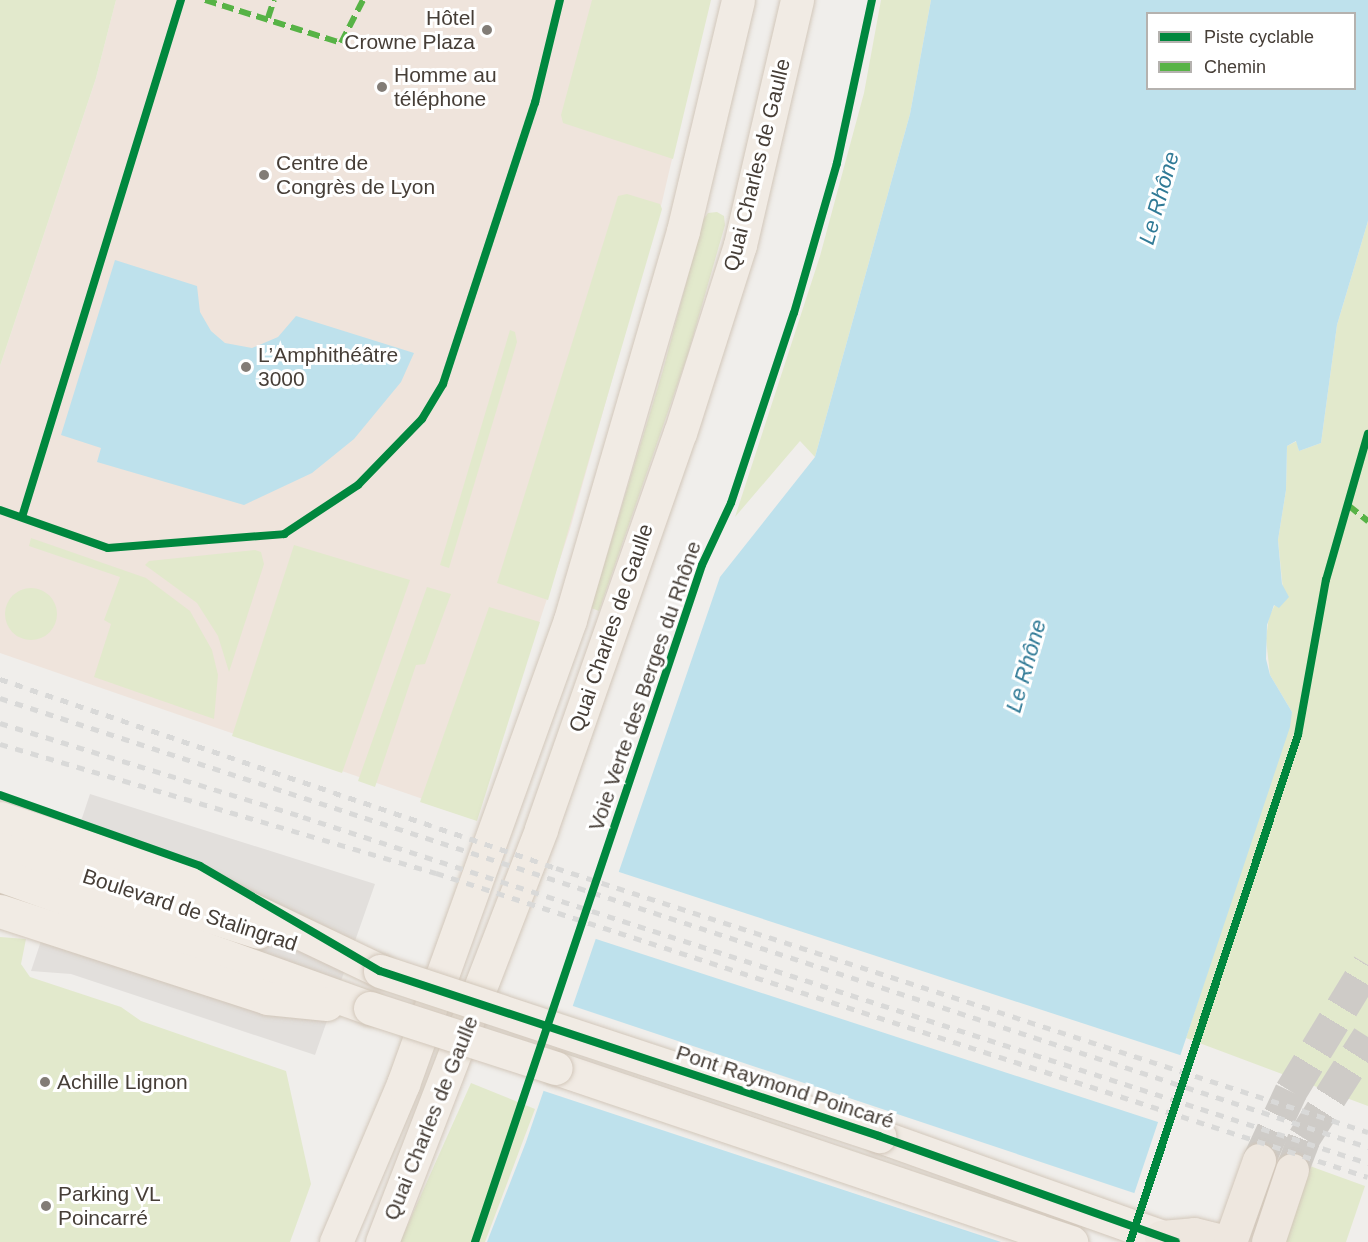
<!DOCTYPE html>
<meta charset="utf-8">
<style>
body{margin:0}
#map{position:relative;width:1368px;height:1242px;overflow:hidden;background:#f0eeeb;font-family:Arial,sans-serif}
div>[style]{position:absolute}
.commercial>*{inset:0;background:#efe4dc}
.green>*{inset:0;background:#e2e9cc}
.round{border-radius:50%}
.parking>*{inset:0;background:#e2dfdc}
.water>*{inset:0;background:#bee1ec}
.pier>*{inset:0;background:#f0eeeb}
.trunk-tunnel>*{height:33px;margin-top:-16.5px;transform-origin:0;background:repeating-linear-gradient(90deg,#cecbc7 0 33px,transparent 0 49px)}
.roads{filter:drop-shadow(0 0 2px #d2c7ba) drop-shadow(0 0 2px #d2c7ba)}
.primary>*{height:33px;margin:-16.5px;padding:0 16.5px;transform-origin:16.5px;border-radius:16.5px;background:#f1ebe4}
.trunk>*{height:33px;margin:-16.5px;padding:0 16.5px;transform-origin:16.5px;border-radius:16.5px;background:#eee7df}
.rail>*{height:4.5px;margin-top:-2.25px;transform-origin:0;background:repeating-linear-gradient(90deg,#d9d9d8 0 8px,transparent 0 16px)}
.bridges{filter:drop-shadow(0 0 2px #d2c7ba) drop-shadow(0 0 2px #d2c7ba)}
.primary-bridge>*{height:33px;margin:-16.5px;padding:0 16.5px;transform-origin:16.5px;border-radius:16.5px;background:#f1ebe4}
.quiet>*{height:6px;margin-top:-3px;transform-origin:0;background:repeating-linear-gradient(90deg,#57b346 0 12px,transparent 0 18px)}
.cycleway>*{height:8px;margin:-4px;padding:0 4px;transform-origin:4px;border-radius:4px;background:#00873e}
.dots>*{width:16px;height:16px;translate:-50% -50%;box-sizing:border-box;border:3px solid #fff;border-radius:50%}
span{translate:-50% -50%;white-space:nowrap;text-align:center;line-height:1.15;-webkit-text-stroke:6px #fff;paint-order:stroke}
.poi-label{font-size:21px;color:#463e37}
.right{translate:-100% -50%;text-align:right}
.left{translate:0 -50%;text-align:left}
.street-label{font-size:21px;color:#463e37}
.water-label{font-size:22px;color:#307a96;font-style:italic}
.legend{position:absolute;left:1146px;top:12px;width:210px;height:78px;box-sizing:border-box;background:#fff;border:2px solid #b5b2af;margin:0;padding:8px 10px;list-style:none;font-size:18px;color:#463e37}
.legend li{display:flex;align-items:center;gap:12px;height:30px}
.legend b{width:30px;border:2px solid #b5b2af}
</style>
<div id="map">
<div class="commercial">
<i style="clip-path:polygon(116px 0,709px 0,662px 202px,570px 529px,475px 817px,0 653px,0 366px,96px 78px)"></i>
</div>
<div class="green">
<i style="clip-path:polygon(0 0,116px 0,96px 78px,0 366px)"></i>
<i style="clip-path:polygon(592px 0,711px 0,673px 159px,563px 123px,561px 115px)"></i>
<i style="clip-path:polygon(881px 0,931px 0,910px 114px,815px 457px,800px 441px,735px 517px,820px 256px,864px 93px)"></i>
<i style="clip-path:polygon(627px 194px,660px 204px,662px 209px,548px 600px,497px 583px,618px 196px)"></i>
<i style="clip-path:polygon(717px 212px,724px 216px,725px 225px,688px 354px,599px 611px,591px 608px,663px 370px,703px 220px,708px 213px)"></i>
<i style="clip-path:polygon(1368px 221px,1368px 1106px,1186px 1038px,1292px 712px,1270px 675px,1266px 639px,1269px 616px,1283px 590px,1278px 540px,1286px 490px,1287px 446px,1297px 441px,1299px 451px,1321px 443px,1337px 325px)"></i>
<i style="clip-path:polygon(510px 330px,515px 332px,517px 342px,449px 568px,440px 565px)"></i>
<i style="clip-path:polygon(31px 538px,146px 578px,190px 611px,212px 650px,218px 675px,214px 719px,94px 677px,111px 624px,104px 620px,120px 577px,29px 546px)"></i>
<i style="clip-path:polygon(294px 545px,410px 580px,342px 773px,232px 736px)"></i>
<i style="clip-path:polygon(255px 550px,261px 552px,264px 564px,229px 672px,218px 636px,197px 603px,145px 565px,149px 561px)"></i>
<i style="clip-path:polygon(427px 587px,451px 594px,425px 664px,416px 665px,375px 787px,358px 781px)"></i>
<i class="round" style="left:5px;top:588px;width:52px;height:52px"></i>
<i style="clip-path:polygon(489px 607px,540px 622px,477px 821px,420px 802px)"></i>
<i style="clip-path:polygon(0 937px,26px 939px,21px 964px,30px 977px,121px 1007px,141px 1021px,286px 1071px,311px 1184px,290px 1242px,0 1242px)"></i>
<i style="clip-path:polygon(471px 1083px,535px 1109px,485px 1242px,400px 1242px)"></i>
<i style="clip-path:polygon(1307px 1165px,1365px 1186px,1346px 1242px,1282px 1242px)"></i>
</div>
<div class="parking">
<i style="clip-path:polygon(90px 794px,375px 884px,315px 1055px,71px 974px,31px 971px)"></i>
</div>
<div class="water">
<i style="clip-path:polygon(evenodd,931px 0,1368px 0,1368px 221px,1337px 325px,1321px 443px,1299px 451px,1296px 441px,1287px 446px,1286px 490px,1278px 540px,1282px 584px,1289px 597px,1279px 608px,1274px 605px,1267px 625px,1266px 659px,1270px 675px,1292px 712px,1290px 727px,1118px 1242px,487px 1242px,526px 1142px,720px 577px,815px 457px,910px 114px,931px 0,1148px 14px,1354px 14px,1354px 88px,1148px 88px,1148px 14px)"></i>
<i style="clip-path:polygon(115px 260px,197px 286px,200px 312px,211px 331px,225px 343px,252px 348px,278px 337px,296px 316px,414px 353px,401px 382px,354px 439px,312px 473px,244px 505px,97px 462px,101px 448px,61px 435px)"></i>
</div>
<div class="pier">
<i style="clip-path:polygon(616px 871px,1183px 1056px,1161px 1123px,593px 938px)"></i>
<i style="clip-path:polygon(570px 1005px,1137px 1194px,1121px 1242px,1001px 1242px,541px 1090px)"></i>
</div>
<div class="trunk-tunnel">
<i style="left:1259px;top:1160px;width:76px;rotate:-65.1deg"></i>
<i style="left:1291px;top:1091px;width:148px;rotate:-58.6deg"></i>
<i style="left:1292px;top:1170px;width:34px;rotate:-69deg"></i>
<i style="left:1304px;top:1138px;width:120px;rotate:-57.6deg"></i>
</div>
<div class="roads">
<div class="primary">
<i style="left:0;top:818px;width:211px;rotate:18.5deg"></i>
<i style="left:200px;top:885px;width:199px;rotate:25.5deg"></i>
<i style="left:0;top:849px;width:271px;rotate:17.8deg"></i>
<i style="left:0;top:875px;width:393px;rotate:19.8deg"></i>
<i style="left:0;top:911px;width:281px;rotate:18deg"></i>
<i style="left:267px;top:998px;width:60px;rotate:5.7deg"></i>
<i style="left:556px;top:1068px;width:544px;rotate:18.67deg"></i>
<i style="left:879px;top:1136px;width:315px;rotate:19.6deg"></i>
<i style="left:336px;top:1242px;width:172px;rotate:-67deg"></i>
<i style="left:403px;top:1084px;width:493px;rotate:-70.2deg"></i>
<i style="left:570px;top:620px;width:405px;rotate:-73.8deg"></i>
<i style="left:683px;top:231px;width:237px;rotate:-76.6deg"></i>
<i style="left:382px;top:1242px;width:443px;rotate:-68.9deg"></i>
<i style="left:541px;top:829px;width:420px;rotate:-70.7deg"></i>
<i style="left:680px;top:433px;width:197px;rotate:-72.3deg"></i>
<i style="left:740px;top:245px;width:252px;rotate:-76.9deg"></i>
</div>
<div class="trunk">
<i style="left:1161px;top:1237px;width:33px;rotate:-5deg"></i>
<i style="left:1194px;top:1234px;width:33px;rotate:14deg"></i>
<i style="left:1230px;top:1242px;width:87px;rotate:-70.5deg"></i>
<i style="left:1268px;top:1242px;width:76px;rotate:-71.6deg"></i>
</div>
</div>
<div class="rail">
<i style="left:0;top:679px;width:587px;rotate:18.77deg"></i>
<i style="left:556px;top:868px;width:854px;rotate:18.01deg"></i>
<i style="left:0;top:698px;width:1440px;rotate:18.17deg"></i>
<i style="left:0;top:723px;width:317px;rotate:17.2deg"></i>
<i style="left:303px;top:817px;width:1120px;rotate:18deg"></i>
<i style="left:0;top:744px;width:455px;rotate:16.5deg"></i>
<i style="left:436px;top:873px;width:980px;rotate:18.07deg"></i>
</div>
<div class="bridges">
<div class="primary-bridge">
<i style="left:380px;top:971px;width:526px;rotate:18.3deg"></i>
<i style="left:370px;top:1008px;width:195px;rotate:17.9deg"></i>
</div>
</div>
<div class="quiet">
<i style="left:205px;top:0;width:143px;rotate:17.5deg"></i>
<i style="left:341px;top:43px;width:48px;rotate:-62.9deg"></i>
<i style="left:268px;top:18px;width:19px;rotate:-72deg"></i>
<i style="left:1348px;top:505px;width:26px;rotate:39deg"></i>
</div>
<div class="cycleway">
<i style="left:0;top:510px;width:114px;rotate:19.4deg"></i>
<i style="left:108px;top:548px;width:177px;rotate:-4.5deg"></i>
<i style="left:284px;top:534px;width:89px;rotate:-33.5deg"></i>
<i style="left:358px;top:485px;width:92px;rotate:-45.9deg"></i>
<i style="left:422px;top:419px;width:41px;rotate:-59deg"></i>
<i style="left:443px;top:384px;width:296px;rotate:-71.9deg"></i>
<i style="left:535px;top:103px;width:106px;rotate:-76.4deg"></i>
<i style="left:22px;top:517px;width:541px;rotate:-72.91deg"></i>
<i style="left:0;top:795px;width:212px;rotate:19.5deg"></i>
<i style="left:200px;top:866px;width:208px;rotate:30.3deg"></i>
<i style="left:380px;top:971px;width:526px;rotate:18.3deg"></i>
<i style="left:879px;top:1136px;width:315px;rotate:19.6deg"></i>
<i style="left:475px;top:1242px;width:714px;rotate:-71.46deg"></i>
<i style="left:702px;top:565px;width:68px;rotate:-64.9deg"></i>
<i style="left:731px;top:503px;width:200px;rotate:-71.7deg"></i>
<i style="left:794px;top:313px;width:156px;rotate:-74deg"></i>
<i style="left:837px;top:163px;width:167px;rotate:-77.9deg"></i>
<i style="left:1130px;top:1242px;width:534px;rotate:-71.67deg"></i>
<i style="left:1298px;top:735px;width:158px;rotate:-79.8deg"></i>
<i style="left:1326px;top:580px;width:152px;rotate:-74deg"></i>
</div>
<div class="dots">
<i style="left:487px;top:30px;background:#827c76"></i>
<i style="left:382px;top:87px;background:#827c76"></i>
<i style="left:264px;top:175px;background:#827c76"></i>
<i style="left:246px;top:367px;background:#827c76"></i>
<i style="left:45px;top:1082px;background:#827c76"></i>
<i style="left:46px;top:1206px;background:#827c76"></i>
</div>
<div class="poi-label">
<span class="right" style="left:475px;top:30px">Hôtel<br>Crowne Plaza</span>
<span class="left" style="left:394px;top:87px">Homme au<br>téléphone</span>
<span class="left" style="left:276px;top:175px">Centre de<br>Congrès de Lyon</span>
<span class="left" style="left:258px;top:367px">L’Amphithéâtre<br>3000</span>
<span class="left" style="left:57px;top:1082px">Achille Lignon</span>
<span class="left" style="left:58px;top:1206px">Parking VL<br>Poincarré</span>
</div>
<div class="street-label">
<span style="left:757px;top:165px;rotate:-76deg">Quai Charles de Gaulle</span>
<span style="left:611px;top:628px;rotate:-71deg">Quai Charles de Gaulle</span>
<span style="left:645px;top:686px;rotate:-71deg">Voie Verte des Berges du Rhône</span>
<span style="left:190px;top:910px;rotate:18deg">Boulevard de Stalingrad</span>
<span style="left:785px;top:1087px;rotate:18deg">Pont Raymond Poincaré</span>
<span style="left:431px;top:1118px;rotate:-68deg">Quai Charles de Gaulle</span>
</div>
<div class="water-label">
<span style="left:1159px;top:198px;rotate:-74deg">Le Rhône</span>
<span style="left:1026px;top:666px;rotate:-74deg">Le Rhône</span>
</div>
<ul class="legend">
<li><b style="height:8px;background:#00873e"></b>Piste cyclable</li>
<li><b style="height:8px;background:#57b346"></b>Chemin</li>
</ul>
</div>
